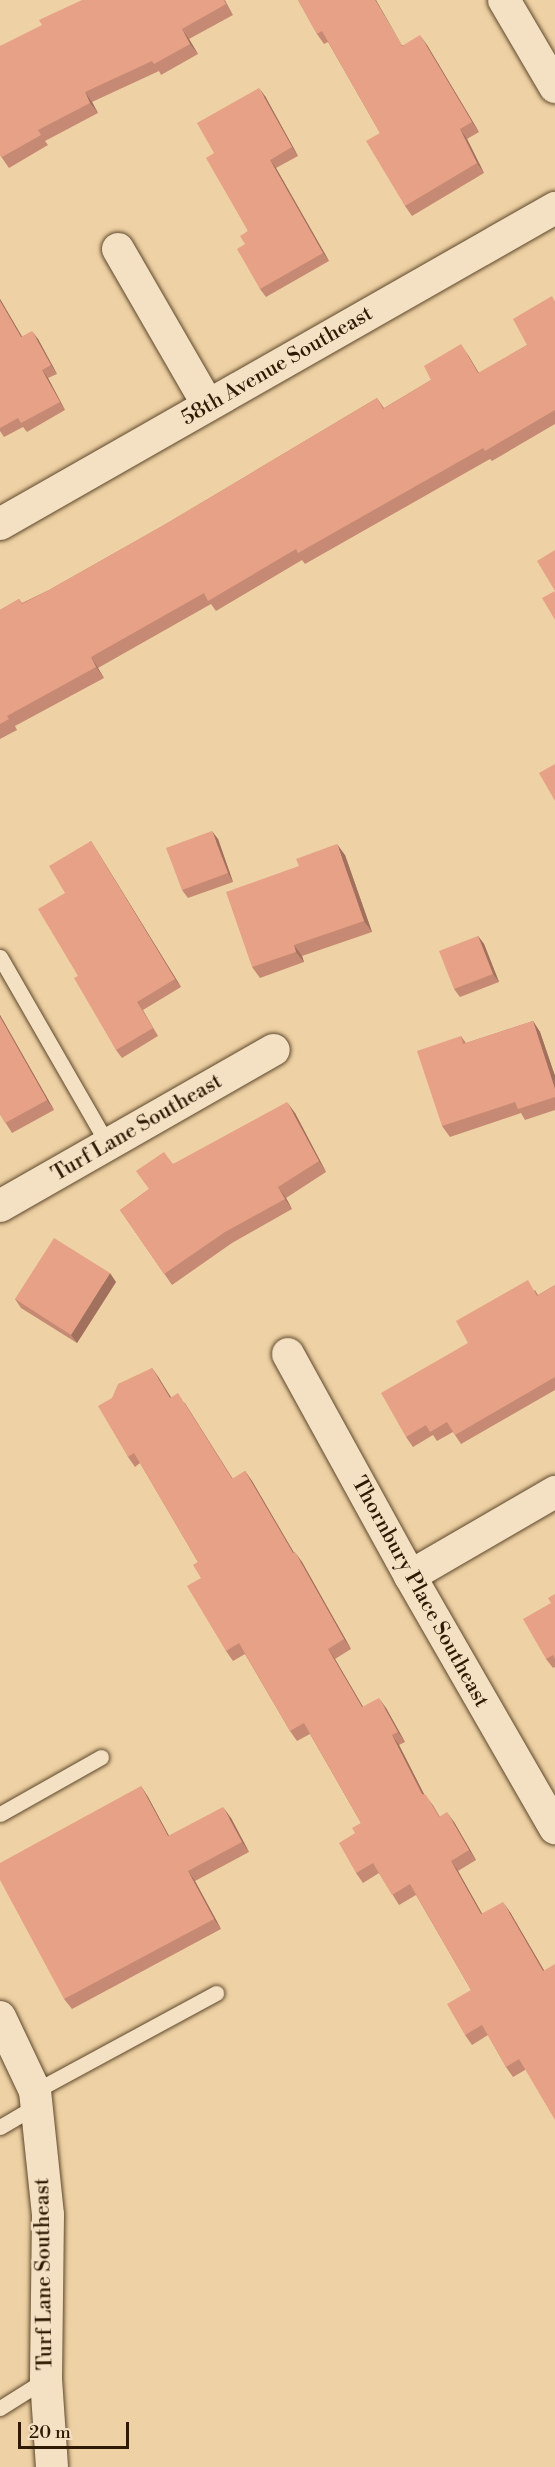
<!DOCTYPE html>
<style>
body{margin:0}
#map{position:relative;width:555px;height:2467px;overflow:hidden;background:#eed1a4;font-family:"Libre Bodoni",serif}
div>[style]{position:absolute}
.roads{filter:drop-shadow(0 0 2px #5e482b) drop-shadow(0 0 2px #5e482b)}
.lane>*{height:15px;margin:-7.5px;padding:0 7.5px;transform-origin:7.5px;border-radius:7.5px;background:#f4e1c4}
.street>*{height:32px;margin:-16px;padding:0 16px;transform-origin:16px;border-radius:16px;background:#f4e1c4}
.wall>*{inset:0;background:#c68a74}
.shaded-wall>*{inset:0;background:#a1715e}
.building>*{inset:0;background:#e6a187}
span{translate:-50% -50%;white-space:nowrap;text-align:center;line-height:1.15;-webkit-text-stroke:4.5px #f4e1c4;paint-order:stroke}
.street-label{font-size:21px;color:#2e1a03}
.scale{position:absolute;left:18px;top:2422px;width:111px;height:27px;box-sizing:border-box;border:3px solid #2e1a03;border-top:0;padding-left:8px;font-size:18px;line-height:21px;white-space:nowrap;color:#2e1a03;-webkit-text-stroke:4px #f4e1c4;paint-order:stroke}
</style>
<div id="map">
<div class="roads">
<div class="lane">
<i style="left:0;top:957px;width:217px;rotate:60.1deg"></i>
<i style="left:0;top:1814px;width:116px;rotate:-29.4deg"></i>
<i style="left:35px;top:2091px;width:206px;rotate:-28.4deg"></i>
<i style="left:0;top:2127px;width:42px;rotate:-30.3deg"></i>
<i style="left:0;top:2408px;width:54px;rotate:-32.2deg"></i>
</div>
<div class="street">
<i style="left:504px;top:0;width:101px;rotate:59.6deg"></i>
<i style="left:118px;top:249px;width:180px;rotate:60deg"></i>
<i style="left:0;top:524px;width:639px;rotate:-29.66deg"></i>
<i style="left:0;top:1206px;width:315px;rotate:-29.7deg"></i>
<i style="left:288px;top:1354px;width:253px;rotate:61.2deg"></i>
<i style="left:410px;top:1576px;width:291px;rotate:60.1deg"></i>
<i style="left:410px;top:1576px;width:168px;rotate:-30.1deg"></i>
<i style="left:0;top:2017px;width:82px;rotate:64.7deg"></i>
<i style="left:35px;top:2091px;width:125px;rotate:84deg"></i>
<i style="left:48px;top:2215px;width:164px;rotate:90.7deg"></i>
<i style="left:46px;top:2379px;width:88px;rotate:86.1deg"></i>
</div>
</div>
<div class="wall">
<i style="clip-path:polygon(225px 0,233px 15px,189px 39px,198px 54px,161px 75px,159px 71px,92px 102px,98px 113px,45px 141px,48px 145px,9px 168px,0 155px,0 46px)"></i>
<i style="clip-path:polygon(298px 0,402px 45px,427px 45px,479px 132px,467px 139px,484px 173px,412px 216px,405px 206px,380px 133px,328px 42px,324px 44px,317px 34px)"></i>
<i style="clip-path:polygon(265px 96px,298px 156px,276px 168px,329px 261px,266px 297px,260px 289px,245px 244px,248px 231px,214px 153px)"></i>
<i style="clip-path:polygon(0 299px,22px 337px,38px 339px,57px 374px,48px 378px,65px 410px,27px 432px,23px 427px,4px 437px,0 431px)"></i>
<i style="clip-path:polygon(555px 301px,555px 424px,492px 461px,490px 459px,305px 564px,302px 560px,216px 611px,211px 604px,98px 668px,104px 678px,15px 726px,17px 730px,0 739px,0 610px,19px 599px,22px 603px,49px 590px,164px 525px,377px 398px,384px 408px,431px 380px,468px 355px,479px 373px,527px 345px)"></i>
<i style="clip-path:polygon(218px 839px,233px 882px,188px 898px,182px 890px)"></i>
<i style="clip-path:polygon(91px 841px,181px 987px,143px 1010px,158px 1036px,122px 1058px,116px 1050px,78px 976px,65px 893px)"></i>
<i style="clip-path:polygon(345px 855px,372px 932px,302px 956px,304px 962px,260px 978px,252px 967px)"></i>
<i style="clip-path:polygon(478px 936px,484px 944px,499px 982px,460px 997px,454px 989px)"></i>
<i style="clip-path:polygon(0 1015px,54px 1110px,12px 1133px,0 1114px)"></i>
<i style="clip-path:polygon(533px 1021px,540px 1032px,555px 1076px,555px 1110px,525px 1120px,521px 1113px,450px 1137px,442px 1126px,461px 1036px,466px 1043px)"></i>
<i style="clip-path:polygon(295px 1113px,326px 1172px,286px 1198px,292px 1209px,232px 1243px,172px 1285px,120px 1210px,149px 1189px,173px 1164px)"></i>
<i style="clip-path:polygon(116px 1282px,77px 1343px,21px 1308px,15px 1299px)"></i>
<i style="clip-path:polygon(555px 1285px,555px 1390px,461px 1444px,453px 1432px,437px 1441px,433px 1435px,413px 1447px,406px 1437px,468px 1343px,535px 1290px,538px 1295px)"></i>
<i style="clip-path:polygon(152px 1368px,171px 1397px,185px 1403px,233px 1479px,245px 1471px,252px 1481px,294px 1553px,302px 1562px,351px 1649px,335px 1659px,363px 1707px,386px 1708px,405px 1742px,399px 1745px,424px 1794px,433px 1805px,440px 1817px,454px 1822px,476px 1860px,458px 1871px,482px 1914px,510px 1912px,544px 1970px,525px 2070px,513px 2077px,506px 2067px,488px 2035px,472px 2045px,465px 2035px,471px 1990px,416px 1895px,399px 1905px,379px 1873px,363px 1883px,356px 1873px,355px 1833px,361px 1823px,310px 1734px,297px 1741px,290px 1731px,245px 1654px,233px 1661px,226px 1651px,201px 1578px,198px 1562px,140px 1463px,135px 1467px,128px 1457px,112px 1398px)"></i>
<i style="clip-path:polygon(555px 1594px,555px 1667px,553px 1668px,546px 1659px,551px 1603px)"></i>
<i style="clip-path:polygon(141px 1786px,148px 1797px,169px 1836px,231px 1818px,249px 1852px,195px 1881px,221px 1929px,72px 2009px,64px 1999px)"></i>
</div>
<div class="shaded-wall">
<i style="clip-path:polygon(375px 0,376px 0,408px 56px,402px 46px)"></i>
<i style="clip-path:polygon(182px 29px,189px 39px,198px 54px,190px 44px)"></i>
<i style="clip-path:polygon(420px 35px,427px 45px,479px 132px,472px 122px)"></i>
<i style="clip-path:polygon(259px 88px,265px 96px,298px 156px,292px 147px)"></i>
<i style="clip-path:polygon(85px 92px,92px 102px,98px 113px,90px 103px)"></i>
<i style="clip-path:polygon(460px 129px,467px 139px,484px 173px,477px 163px)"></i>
<i style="clip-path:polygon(270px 160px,276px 168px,329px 261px,323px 253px)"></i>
<i style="clip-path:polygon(0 299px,27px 345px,21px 337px,0 301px)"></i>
<i style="clip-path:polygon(32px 331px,38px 339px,57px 374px,51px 365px)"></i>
<i style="clip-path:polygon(461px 344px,468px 355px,485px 384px,478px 373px)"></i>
<i style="clip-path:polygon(42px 370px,48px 378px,65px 410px,60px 402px)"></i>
<i style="clip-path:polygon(91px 657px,98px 668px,104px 678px,96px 667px)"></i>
<i style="clip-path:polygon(212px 831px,218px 839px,233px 882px,228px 873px)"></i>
<i style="clip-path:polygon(91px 841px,96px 849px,181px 987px,175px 979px)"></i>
<i style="clip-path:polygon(337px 844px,345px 855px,372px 932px,364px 921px)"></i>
<i style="clip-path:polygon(478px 936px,484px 944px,499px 982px,493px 974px)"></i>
<i style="clip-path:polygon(294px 945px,302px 956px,304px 962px,296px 952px)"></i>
<i style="clip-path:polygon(0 1015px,54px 1110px,47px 1100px,0 1017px)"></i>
<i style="clip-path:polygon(533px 1021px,540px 1032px,555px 1076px,555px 1089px)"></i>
<i style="clip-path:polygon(287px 1102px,295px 1113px,326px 1172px,319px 1161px)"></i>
<i style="clip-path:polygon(278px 1187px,286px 1198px,292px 1209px,285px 1199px)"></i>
<i style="clip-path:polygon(110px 1273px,116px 1282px,77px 1343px,71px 1335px)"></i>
<i style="clip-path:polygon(152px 1368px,159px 1378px,177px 1408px,170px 1398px)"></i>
<i style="clip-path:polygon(245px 1471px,252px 1481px,300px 1563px,293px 1553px)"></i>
<i style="clip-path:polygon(295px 1552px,302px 1562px,351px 1649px,344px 1639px)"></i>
<i style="clip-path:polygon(328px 1649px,335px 1659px,369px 1717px,362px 1707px)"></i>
<i style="clip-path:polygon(379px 1698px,386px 1708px,405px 1742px,398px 1732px)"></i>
<i style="clip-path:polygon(392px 1735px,399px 1745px,429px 1804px,422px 1794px)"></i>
<i style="clip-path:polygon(141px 1786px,148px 1797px,175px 1847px,168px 1836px)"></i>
<i style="clip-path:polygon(223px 1807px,231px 1818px,249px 1852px,242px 1842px)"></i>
<i style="clip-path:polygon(447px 1812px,454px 1822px,476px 1860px,469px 1850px)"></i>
<i style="clip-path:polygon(451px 1861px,458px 1871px,488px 1924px,481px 1914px)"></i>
<i style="clip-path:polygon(188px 1871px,195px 1881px,221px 1929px,214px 1919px)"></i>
<i style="clip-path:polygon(503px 1902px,510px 1912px,550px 1981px,543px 1971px)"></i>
</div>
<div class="building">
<i style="clip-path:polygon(82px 0,223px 0,226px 4px,182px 29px,190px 44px,154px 64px,152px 61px,85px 92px,90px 103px,38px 130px,41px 135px,2px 157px,0 155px,0 46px,42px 25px,39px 20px)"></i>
<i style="clip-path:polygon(298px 0,375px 0,402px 46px,420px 35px,472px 122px,460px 129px,477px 163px,405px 206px,366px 141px,380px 133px,322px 31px,317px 34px)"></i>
<i style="clip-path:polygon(259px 88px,292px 147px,270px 160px,323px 253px,260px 289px,237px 249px,245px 244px,240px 236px,248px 231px,206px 158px,214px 153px,197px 123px)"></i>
<i style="clip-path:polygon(552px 296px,555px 302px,555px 410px,485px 451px,483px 448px,298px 553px,296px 549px,208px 601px,204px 593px,91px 657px,96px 667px,7px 716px,9px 719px,0 724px,0 610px,19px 599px,22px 604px,49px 590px,164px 525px,377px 398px,383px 409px,431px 380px,424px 366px,461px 344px,478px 373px,527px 345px,513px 319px)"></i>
<i style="clip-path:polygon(0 301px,21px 337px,32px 331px,51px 365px,42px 370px,60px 402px,21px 423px,18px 418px,0 428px)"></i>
<i style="clip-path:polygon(555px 550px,555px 620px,542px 598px,555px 591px,537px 561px)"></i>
<i style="clip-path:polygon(555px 764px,555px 801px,539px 773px)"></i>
<i style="clip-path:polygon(212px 831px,228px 873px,182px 890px,166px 848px)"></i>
<i style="clip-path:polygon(91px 841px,175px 979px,137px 1002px,153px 1028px,116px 1050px,74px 978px,78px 976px,38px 909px,65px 893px,49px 866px)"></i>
<i style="clip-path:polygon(337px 844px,364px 921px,294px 945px,296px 952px,252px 967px,226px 892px,299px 866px,296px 859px)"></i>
<i style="clip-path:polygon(478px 936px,493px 974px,454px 989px,439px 951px)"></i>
<i style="clip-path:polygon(0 1017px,47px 1100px,5px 1123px,0 1114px)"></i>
<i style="clip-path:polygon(533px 1021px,555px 1089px,555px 1097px,518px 1109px,515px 1102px,442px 1126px,417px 1051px,461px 1036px,463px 1044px)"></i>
<i style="clip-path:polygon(287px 1102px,319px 1161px,278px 1187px,285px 1199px,225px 1232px,164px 1274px,120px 1210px,149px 1189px,136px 1171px,164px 1152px,173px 1164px)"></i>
<i style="clip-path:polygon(54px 1238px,110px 1273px,71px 1335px,15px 1299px)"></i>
<i style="clip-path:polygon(528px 1280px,537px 1296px,555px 1285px,555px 1377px,455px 1435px,447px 1422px,430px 1432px,426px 1425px,406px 1437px,381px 1393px,468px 1343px,456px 1321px)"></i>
<i style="clip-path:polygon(152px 1368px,170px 1398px,178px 1393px,232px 1479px,245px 1471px,293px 1553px,295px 1552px,344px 1639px,328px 1649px,362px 1707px,379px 1698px,398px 1732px,392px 1735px,422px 1794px,426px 1795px,439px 1817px,447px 1812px,469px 1850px,451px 1861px,481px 1914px,503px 1902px,543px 1971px,555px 1964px,555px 2120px,519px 2059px,506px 2067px,482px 2025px,465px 2035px,447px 2004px,471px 1990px,410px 1884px,392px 1895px,373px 1863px,356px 1873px,339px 1843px,355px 1833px,352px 1828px,361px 1823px,304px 1723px,290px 1731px,239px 1643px,226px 1651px,187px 1586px,201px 1578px,193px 1565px,198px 1562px,134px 1453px,128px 1457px,98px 1406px,112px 1398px,118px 1384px)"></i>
<i style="clip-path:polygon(555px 1594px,555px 1659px,553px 1655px,546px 1659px,523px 1619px,551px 1603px,548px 1598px)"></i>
<i style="clip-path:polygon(141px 1786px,168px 1836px,223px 1807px,242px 1842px,188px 1871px,214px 1919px,64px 1999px,0 1880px,0 1863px)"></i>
</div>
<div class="street-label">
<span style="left:277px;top:366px;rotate:-30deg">58th Avenue Southeast</span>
<span style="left:137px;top:1128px;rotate:-30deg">Turf Lane Southeast</span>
<span style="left:420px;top:1592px;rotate:61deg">Thornbury Place Southeast</span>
<span style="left:44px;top:2274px;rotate:-91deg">Turf Lane Southeast</span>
</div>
<div class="scale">20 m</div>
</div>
